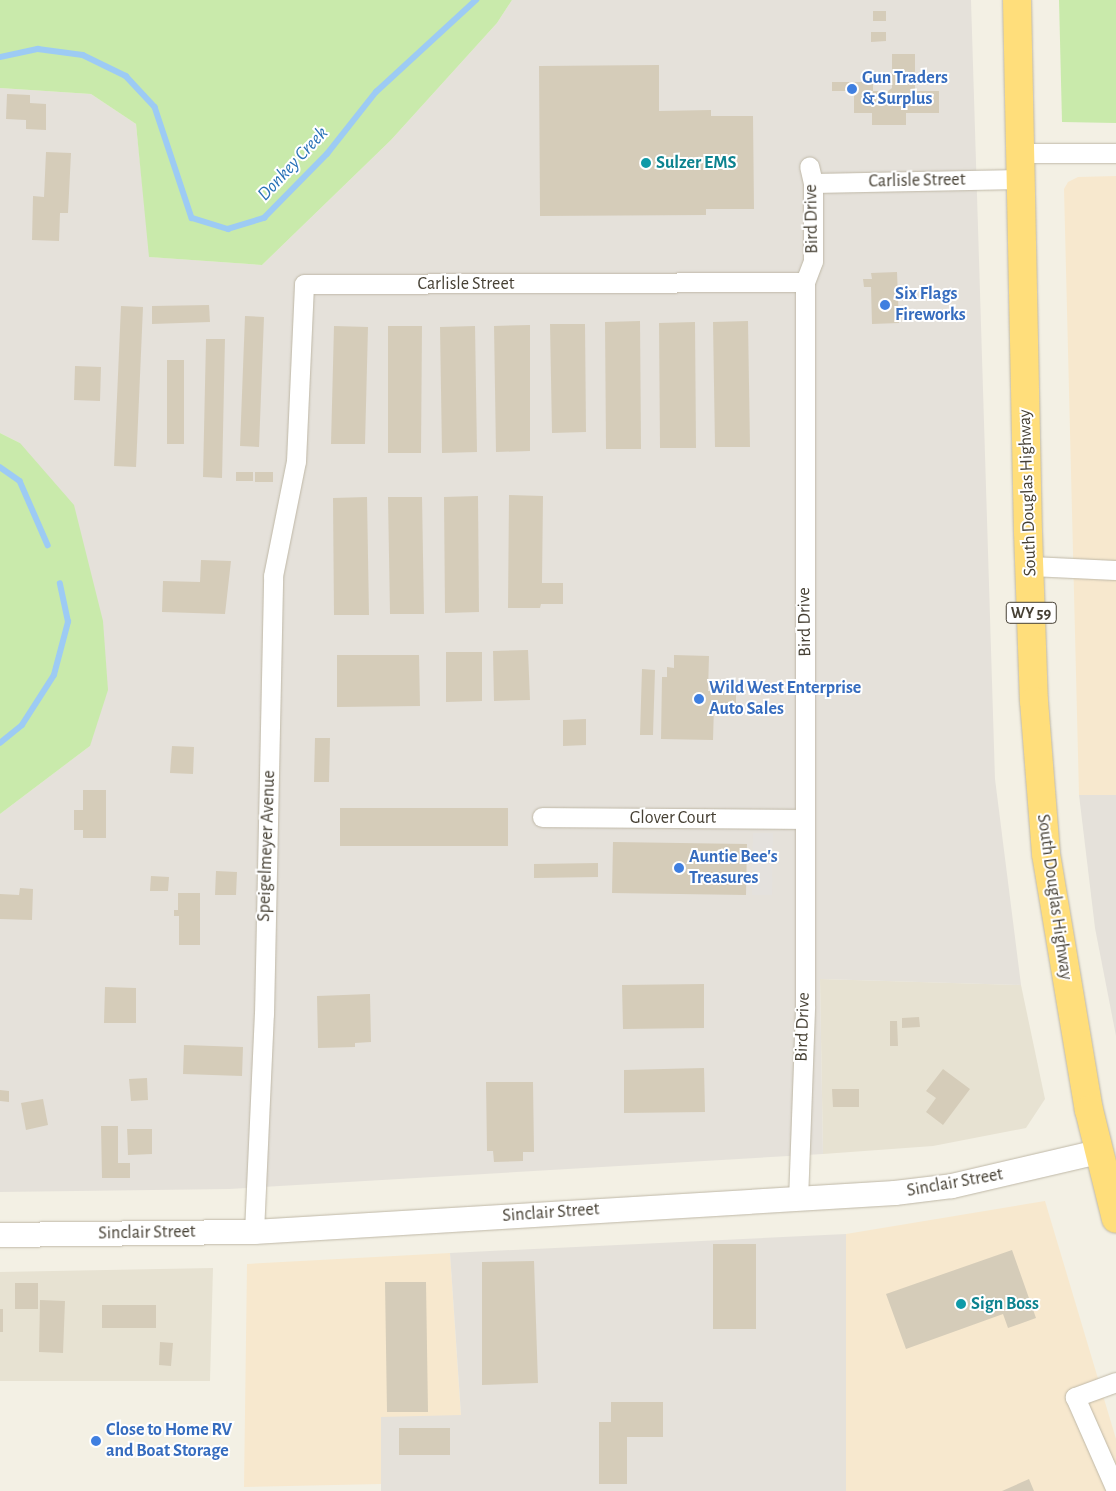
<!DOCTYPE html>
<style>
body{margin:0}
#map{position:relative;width:1116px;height:1491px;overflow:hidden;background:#f3f0e4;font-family:"Alegreya Sans",sans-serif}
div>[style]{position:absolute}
.residential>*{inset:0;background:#e7e2d2}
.commercial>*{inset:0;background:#f7e8ce}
.industrial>*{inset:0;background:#e5e1da}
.green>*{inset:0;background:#c9eaab}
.parking>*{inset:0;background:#e4e1dd}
.stream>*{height:5.5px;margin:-2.75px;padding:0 2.75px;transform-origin:2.75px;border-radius:2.75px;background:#9dcbf4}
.building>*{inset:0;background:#d5ccb9}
.roads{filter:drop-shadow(0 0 1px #bfb8a7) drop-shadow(0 0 1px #bfb8a7)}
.minor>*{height:19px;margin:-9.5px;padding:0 9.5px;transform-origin:9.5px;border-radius:9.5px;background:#fff}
.tertiary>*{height:24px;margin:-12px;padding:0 12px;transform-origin:12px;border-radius:12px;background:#fff}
.trunk>*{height:28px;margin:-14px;padding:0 14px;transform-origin:14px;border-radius:14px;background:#ffde7b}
.dots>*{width:14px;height:14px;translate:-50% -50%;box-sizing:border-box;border:2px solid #fff;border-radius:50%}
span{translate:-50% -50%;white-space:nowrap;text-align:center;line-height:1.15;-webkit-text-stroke:4px #fff;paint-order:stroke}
.shield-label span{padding:1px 4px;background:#fff;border:1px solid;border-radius:4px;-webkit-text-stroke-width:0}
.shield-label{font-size:16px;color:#464034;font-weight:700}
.shop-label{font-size:18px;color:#366cbe;font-weight:700}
.left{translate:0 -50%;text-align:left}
.culture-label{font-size:18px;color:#0d838f;font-weight:700}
.street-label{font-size:18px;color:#464034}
.water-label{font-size:19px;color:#2871b7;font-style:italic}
</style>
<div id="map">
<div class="residential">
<i style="clip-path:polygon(820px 979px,1021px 985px,1045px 1099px,1026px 1128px,933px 1146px,823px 1154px)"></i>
<i style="clip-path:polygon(213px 1268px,210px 1381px,0 1381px,0 1272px)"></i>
</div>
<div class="commercial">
<i style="clip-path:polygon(1116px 176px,1116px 795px,1079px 795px,1064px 189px,1068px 182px,1078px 177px)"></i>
<i style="clip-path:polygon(1045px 1201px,1116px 1439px,1116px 1491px,846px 1491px,846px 1234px)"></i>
<i style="clip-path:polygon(450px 1253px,461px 1416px,381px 1418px,381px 1484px,244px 1487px,247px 1264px)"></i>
</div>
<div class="industrial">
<i style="clip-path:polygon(512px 0,971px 0,995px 779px,1021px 985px,820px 979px,823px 1154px,229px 1189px,0 1192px,0 814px,90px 746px,20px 443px,0 433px,0 88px,91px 94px,136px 124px,150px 257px,262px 265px,391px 140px,497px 23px)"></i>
<i style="clip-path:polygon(1079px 795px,1116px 795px,1116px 1036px,1095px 928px)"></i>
<i style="clip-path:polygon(846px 1234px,846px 1491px,381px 1491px,381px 1417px,461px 1415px,450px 1253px)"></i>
</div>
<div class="green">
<i style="clip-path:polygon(0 0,512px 0,497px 23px,391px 140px,262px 265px,149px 257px,136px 124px,91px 94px,0 88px)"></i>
<i style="clip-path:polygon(1059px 0,1116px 0,1116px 123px,1062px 122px)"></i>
<i style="clip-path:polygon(0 433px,20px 443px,74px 505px,103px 621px,108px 690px,90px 746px,0 814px)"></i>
</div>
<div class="parking">
<i style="clip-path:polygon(753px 833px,773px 833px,772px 895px,752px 895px)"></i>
</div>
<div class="stream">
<i style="left:0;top:57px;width:39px;rotate:-12deg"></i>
<i style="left:38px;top:49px;width:45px;rotate:7.6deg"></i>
<i style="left:83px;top:55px;width:48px;rotate:26deg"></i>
<i style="left:126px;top:76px;width:42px;rotate:46.9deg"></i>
<i style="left:155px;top:107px;width:117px;rotate:71.6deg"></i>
<i style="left:192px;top:218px;width:38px;rotate:17deg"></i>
<i style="left:228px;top:229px;width:38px;rotate:-17deg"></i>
<i style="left:264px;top:218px;width:90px;rotate:-45.5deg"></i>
<i style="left:327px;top:154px;width:79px;rotate:-51.7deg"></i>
<i style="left:376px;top:92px;width:136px;rotate:-42.6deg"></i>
<i style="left:0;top:467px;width:24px;rotate:35deg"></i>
<i style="left:20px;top:481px;width:70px;rotate:66.4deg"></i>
<i style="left:0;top:743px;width:28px;rotate:-39deg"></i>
<i style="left:22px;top:725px;width:59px;rotate:-57.4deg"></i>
<i style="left:54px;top:675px;width:55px;rotate:-75.2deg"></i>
<i style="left:68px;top:622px;width:39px;rotate:-102deg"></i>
</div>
<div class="building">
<i style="clip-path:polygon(873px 11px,886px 11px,886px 21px,873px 21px)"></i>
<i style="clip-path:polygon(871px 32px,886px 32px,886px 41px,871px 42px)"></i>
<i style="clip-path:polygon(892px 54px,915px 54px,915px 90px,909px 91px,939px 91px,939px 113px,906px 113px,906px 125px,872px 125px,872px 113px,854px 113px,854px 91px,832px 91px,832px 82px,873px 82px,873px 91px,888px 91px,892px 88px)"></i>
<i style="clip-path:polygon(659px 65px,659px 111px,711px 110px,711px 116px,753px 116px,754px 209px,706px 209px,706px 215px,540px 216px,539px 66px)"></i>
<i style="clip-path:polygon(7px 94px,30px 95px,30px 103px,46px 104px,46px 130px,26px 129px,26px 120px,6px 119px)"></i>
<i style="clip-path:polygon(46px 152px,71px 153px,68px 213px,60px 213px,59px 241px,32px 240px,33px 196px,44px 197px)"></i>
<i style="clip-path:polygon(897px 272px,899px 323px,872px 324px,871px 287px,864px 287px,863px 279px,872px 279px,871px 273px)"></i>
<i style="clip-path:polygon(209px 305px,210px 322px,152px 324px,152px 306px)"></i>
<i style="clip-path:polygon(121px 306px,143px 307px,136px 467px,114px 466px)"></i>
<i style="clip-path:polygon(245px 316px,264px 317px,259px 447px,240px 446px)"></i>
<i style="clip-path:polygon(640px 321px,641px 449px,606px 449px,605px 322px)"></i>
<i style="clip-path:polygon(748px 321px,750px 447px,715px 447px,713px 322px)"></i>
<i style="clip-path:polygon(695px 322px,696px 448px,660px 448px,659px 323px)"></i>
<i style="clip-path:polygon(550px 324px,585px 324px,586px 432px,552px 433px)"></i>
<i style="clip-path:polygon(530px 325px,530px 451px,496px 452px,494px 326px)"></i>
<i style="clip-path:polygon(334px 326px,368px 327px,365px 444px,331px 444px)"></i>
<i style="clip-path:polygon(388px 326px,422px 326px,421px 453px,388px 453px)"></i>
<i style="clip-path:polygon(475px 326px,477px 452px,442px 453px,440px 327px)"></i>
<i style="clip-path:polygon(206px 339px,225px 339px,222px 478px,203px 477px)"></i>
<i style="clip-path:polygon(167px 360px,184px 360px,184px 444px,167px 444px)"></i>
<i style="clip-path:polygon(75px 366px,101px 367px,100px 401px,74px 400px)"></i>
<i style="clip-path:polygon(236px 472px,253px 472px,253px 481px,236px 481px)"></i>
<i style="clip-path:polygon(255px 472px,273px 472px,273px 482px,255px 482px)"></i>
<i style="clip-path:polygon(509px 495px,543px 496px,542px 583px,563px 583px,563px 604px,541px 604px,540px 608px,508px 608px)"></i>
<i style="clip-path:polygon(478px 496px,479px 612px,445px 613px,444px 497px)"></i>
<i style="clip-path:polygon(367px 497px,369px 615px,334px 615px,333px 498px)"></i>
<i style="clip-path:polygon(388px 497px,422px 497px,424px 614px,390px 614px)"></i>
<i style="clip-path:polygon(201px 560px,231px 561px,225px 614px,162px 612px,163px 581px,200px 582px)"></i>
<i style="clip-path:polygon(528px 650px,530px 700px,494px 701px,493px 651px)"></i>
<i style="clip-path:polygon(446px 652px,482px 652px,482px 701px,446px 702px)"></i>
<i style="clip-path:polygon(337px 655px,419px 655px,420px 706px,337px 707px)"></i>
<i style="clip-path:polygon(674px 655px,709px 656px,708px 691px,736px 692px,736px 707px,714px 706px,713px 740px,661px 739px,662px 677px,667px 677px,667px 667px,674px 668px)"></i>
<i style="clip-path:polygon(642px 669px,655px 670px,653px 735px,640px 735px)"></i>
<i style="clip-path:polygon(586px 719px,586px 745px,563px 746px,563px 720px)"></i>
<i style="clip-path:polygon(315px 738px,330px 738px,329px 782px,314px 782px)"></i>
<i style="clip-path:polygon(172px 746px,194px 747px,193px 774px,170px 773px)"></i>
<i style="clip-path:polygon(83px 790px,106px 790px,106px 838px,83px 838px,83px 830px,74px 830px,74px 810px,83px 810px)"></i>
<i style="clip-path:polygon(340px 808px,508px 808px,508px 846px,340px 846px)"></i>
<i style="clip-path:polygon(613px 842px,747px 844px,746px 895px,612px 893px)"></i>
<i style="clip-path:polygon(598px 863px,598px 877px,534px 878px,534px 864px)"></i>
<i style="clip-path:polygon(216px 871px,237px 872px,236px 895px,215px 895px)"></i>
<i style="clip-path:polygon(151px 876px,169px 877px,168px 891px,150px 891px)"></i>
<i style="clip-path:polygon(20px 888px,33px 889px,32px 920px,0 919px,0 894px,19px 895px)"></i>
<i style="clip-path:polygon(178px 893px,200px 893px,200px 945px,179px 945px,179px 916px,174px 916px,174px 910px,178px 910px)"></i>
<i style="clip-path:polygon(704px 984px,704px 1028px,623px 1029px,622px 985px)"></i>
<i style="clip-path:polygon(105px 987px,136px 988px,136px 1023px,104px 1023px)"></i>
<i style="clip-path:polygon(370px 994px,371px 1042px,355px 1043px,355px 1047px,318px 1048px,317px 996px)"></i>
<i style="clip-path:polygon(919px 1017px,920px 1027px,902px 1028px,902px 1018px)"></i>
<i style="clip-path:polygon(890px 1021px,897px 1021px,898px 1046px,890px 1046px)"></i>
<i style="clip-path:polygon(184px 1045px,243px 1047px,242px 1076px,183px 1074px)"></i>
<i style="clip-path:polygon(704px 1068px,705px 1112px,624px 1113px,624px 1070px)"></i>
<i style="clip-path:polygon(943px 1069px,970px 1089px,943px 1125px,926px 1112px,936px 1098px,926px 1091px)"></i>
<i style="clip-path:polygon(147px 1078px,148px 1100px,131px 1101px,129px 1079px)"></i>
<i style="clip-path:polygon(486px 1082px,533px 1082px,534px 1152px,523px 1152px,523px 1161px,494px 1162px,493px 1151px,487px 1151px)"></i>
<i style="clip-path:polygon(832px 1089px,859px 1089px,859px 1107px,833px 1107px)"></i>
<i style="clip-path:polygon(0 1090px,9px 1091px,9px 1102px,0 1101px)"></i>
<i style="clip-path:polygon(43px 1099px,48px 1125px,26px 1130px,21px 1103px)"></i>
<i style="clip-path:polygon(101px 1126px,118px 1126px,118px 1163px,130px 1163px,130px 1178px,102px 1178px)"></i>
<i style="clip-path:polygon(127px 1129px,152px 1129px,152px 1154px,128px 1155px)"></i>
<i style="clip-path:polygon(713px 1244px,756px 1244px,756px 1329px,713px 1329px)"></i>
<i style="clip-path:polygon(1012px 1250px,1036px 1318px,1008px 1328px,1003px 1314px,906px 1349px,886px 1294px)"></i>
<i style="clip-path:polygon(534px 1261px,538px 1383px,482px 1385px,482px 1262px)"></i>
<i style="clip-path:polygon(385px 1282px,426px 1282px,428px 1412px,387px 1412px)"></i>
<i style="clip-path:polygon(15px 1283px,38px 1283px,38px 1309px,15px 1309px)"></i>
<i style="clip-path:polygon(40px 1300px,65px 1301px,63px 1353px,39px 1352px)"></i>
<i style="clip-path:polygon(102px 1305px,156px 1305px,156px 1328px,102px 1328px)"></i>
<i style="clip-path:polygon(0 1309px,3px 1309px,3px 1332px,0 1332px)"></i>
<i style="clip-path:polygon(160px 1342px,173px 1343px,171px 1366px,159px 1365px)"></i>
<i style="clip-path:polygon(611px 1402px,663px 1402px,663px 1437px,627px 1437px,627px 1484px,599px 1484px,599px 1422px,611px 1422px)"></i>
<i style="clip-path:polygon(399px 1428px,450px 1428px,450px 1455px,399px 1455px)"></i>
<i style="clip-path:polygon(1029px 1479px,1034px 1491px,1002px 1491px)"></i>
</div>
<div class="roads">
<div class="minor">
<i style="left:1020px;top:153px;width:96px"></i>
<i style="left:813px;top:183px;width:208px;rotate:-1.1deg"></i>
<i style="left:1030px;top:566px;width:86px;rotate:2.7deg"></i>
<i style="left:542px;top:817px;width:263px;rotate:0.4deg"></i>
<i style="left:798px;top:1200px;width:194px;rotate:-87.9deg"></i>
<i style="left:805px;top:1006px;width:724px;rotate:-90deg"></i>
<i style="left:805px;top:282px;width:22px;rotate:-69deg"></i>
<i style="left:813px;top:261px;width:78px;rotate:-90deg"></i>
<i style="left:813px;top:183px;width:17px;rotate:-103deg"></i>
<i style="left:254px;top:1232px;width:218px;rotate:-87.4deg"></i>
<i style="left:264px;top:1014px;width:438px;rotate:-88.8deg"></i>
<i style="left:273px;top:576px;width:117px;rotate:-78.7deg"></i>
<i style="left:296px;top:461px;width:177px;rotate:-87.4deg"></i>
<i style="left:304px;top:284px;width:501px;rotate:-0.23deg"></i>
<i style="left:1116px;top:1382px;width:44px;rotate:159.9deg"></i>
<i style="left:1075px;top:1397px;width:102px;rotate:66.2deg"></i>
</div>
<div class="tertiary">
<i style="left:0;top:1235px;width:254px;rotate:-0.7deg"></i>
<i style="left:254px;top:1232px;width:642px;rotate:-3.48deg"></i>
<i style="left:895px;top:1193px;width:57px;rotate:-7deg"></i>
<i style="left:952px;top:1186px;width:150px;rotate:-13.1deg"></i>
</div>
<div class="trunk">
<i style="left:1017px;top:0;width:532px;rotate:88.82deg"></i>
<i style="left:1028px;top:532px;width:169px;rotate:88deg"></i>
<i style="left:1034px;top:701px;width:153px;rotate:85.5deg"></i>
<i style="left:1046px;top:854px;width:260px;rotate:80.5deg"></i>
<i style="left:1089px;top:1110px;width:112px;rotate:76.1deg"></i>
</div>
</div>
<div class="dots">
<i style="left:852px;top:89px;background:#3f7fe0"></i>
<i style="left:646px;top:163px;background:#0f9aa8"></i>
<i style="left:885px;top:305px;background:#3f7fe0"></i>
<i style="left:699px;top:699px;background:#3f7fe0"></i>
<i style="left:679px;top:868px;background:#3f7fe0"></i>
<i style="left:961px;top:1304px;background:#0f9aa8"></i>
<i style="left:96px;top:1441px;background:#3f7fe0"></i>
</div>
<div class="shield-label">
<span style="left:1031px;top:613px">WY 59</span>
</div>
<div class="shop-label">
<span class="left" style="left:862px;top:89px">Gun Traders<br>&amp; Surplus</span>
<span class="left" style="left:895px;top:305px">Six Flags<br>Fireworks</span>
<span class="left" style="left:709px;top:699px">Wild West Enterprise<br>Auto Sales</span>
<span class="left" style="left:689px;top:868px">Auntie Bee's<br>Treasures</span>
<span class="left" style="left:106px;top:1441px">Close to Home RV<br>and Boat Storage</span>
</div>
<div class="culture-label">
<span class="left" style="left:656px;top:163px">Sulzer EMS</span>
<span class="left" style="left:971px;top:1304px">Sign Boss</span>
</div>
<div class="street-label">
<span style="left:917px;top:181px;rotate:-1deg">Carlisle Street</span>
<span style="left:812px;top:219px;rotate:-91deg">Bird Drive</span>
<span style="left:466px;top:284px">Carlisle Street</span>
<span style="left:1028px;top:493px;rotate:-92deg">South Douglas Highway</span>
<span style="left:805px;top:622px;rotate:-91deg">Bird Drive</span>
<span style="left:673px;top:818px">Glover Court</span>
<span style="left:267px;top:846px;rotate:-88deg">Speigelmeyer Avenue</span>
<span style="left:1054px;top:897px;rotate:82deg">South Douglas Highway</span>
<span style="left:803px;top:1027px;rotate:-88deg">Bird Drive</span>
<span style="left:955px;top:1183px;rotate:-10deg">Sinclair Street</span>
<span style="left:551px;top:1213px;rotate:-4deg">Sinclair Street</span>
<span style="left:147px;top:1233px;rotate:-1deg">Sinclair Street</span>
</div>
<div class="water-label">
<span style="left:293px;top:164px;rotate:-47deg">Donkey Creek</span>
</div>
</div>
